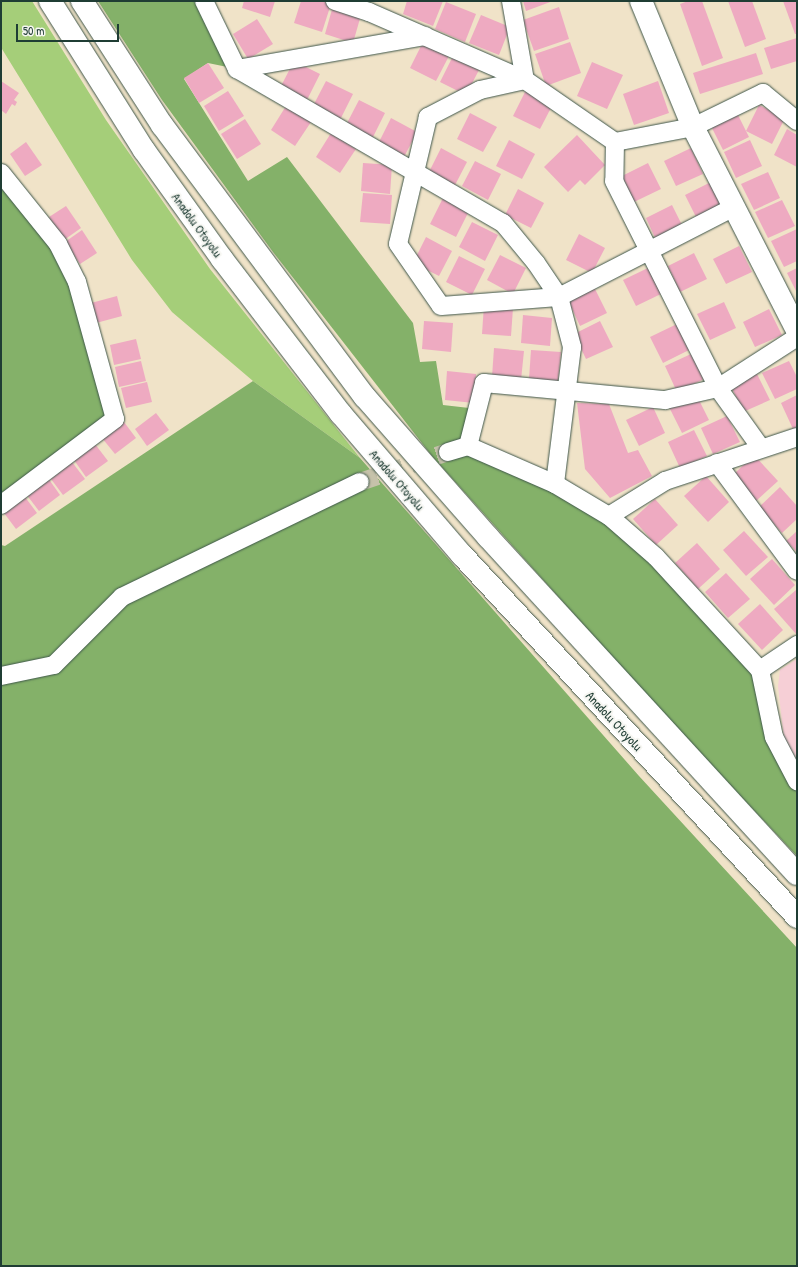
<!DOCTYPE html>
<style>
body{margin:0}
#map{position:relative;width:798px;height:1267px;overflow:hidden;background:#f0e3c8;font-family:"Patrick Hand",sans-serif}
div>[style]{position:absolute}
.built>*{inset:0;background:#f6cfd6}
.green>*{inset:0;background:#a5ce79}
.forest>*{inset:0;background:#84b169}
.building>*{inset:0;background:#eeaac1}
.minor-tunnel>*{height:18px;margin-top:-9px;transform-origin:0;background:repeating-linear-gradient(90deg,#c6c2aa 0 18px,transparent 0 27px)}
.roads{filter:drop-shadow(0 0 1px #3e564a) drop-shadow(0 0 1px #3e564a)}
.minor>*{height:18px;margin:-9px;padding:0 9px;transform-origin:9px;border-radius:9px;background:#fff}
.major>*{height:22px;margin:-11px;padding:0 11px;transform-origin:11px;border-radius:11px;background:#fff}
.highway>*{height:22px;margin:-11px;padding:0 11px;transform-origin:11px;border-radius:11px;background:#fff}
span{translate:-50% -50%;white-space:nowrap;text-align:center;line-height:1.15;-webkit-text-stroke:4px #f6f6f2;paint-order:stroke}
.street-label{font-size:13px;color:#1f3d34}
.frame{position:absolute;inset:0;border:2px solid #1f3d34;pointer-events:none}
.scale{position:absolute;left:16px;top:24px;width:103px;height:18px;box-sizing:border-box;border:2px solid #1f3d34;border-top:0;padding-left:5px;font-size:12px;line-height:14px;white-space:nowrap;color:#1f3d34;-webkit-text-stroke:3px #f6f6f2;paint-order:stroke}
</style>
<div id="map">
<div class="built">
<i style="clip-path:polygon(797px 659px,797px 760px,784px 739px,778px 686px,780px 670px)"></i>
</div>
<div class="green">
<i style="clip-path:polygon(1px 1px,32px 1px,106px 120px,210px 269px,360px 458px,253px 381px,172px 312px,132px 260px,2px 49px)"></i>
</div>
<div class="forest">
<i style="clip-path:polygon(98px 1px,204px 1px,237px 69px,208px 63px,184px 79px,248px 181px,287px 157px,413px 323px,420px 362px,436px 361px,443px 405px,478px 409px,468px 446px,609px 516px,760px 670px,797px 781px,797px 856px,669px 720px,432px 456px,273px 252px,162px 100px)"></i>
<i style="clip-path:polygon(1px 173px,58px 244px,115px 419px,1px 505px)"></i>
<i style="clip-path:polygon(253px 381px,360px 458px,639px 776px,797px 948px,797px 1266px,1px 1266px,1px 545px,5px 546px)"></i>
</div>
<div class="building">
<i style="clip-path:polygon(244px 1px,275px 1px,270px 17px,242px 8px)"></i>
<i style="clip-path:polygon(301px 1px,321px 1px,331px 4px,322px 32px,294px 23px)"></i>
<i style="clip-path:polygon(407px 1px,443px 1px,433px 26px,403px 14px)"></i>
<i style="clip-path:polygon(523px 1px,553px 1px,526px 11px)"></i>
<i style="clip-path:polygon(688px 1px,702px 1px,723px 58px,702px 66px,680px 4px)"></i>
<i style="clip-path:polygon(728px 1px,752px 1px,766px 39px,745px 47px)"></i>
<i style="clip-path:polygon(783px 1px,797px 1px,797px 34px,795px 34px)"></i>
<i style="clip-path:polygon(446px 2px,476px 14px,465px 42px,435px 29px)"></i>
<i style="clip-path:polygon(333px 6px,361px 15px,353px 43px,325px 34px)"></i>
<i style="clip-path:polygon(559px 7px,569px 39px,534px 51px,523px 20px)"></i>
<i style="clip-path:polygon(481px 15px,510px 27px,499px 55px,469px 43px)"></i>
<i style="clip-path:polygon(257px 19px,273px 44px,248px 59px,233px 34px)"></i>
<i style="clip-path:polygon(797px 38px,797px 61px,771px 69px,764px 48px)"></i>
<i style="clip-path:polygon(423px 42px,449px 56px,436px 81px,410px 68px)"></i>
<i style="clip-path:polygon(570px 42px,581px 73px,546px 86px,535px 54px)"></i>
<i style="clip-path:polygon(756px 53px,763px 74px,700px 94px,693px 73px)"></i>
<i style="clip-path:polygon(453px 56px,479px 70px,466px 95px,440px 82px)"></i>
<i style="clip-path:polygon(294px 61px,320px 74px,307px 100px,281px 86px)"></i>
<i style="clip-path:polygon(592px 62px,623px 75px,607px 109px,577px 96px)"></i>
<i style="clip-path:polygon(208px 63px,224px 88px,199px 103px,184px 78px)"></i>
<i style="clip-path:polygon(1px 81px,19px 93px,14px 100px,17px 102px,15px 106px,12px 104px,6px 114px,1px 110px)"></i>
<i style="clip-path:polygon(326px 81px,353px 94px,340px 120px,313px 106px)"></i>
<i style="clip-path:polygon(658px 81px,669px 113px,634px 125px,623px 94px)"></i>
<i style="clip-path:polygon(526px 90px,553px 104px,540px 129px,513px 116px)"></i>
<i style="clip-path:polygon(228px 91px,244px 116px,219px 131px,204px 106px)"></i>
<i style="clip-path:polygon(359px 100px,385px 113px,372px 139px,346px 125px)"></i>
<i style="clip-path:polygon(759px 105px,785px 118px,772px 144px,746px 131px)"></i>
<i style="clip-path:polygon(286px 106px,311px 122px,295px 146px,271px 130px)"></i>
<i style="clip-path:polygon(736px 111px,749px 137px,723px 150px,710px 124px)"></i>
<i style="clip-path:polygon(470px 113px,497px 127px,483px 152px,457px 139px)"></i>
<i style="clip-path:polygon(391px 118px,417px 132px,404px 157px,378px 144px)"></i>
<i style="clip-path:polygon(245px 119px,261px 144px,237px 159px,221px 134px)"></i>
<i style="clip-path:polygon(787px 129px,797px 135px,797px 167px,774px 155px)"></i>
<i style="clip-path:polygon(331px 133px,356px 149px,340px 173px,316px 157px)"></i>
<i style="clip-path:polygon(577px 135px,605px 165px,585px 185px,580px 180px,568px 192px,544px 167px)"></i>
<i style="clip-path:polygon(509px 140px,535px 154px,522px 179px,496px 166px)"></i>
<i style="clip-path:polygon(750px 140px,762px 166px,736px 178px,724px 152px)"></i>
<i style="clip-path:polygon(26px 142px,42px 165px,25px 176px,10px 154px)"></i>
<i style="clip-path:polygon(441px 148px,467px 162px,454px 187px,428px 174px)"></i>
<i style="clip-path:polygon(691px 148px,703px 174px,676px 186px,664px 161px)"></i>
<i style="clip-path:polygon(475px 161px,501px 174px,488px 200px,462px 186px)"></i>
<i style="clip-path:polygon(363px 163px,392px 165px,390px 194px,361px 191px)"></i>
<i style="clip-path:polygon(648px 163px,661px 189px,634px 202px,622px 176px)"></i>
<i style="clip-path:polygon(768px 172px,780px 198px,754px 210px,741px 184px)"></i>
<i style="clip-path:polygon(711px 182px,724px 208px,698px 221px,685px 195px)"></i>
<i style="clip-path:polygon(518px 189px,544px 203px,531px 228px,505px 215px)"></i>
<i style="clip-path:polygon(363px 193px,392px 195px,390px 224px,360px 222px)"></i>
<i style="clip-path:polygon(443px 198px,469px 211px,456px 237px,430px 224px)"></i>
<i style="clip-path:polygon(782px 200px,795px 226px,768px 238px,755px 212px)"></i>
<i style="clip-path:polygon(672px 205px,685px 231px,658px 244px,646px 218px)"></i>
<i style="clip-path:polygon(66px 206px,81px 228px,64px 240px,49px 217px)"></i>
<i style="clip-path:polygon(472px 222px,498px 235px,485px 261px,459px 247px)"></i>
<i style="clip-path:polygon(797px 229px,797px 261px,784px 267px,771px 241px)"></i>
<i style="clip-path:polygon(82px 230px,97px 253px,80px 264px,65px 242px)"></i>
<i style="clip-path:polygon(579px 234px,605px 248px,592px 273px,566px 260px)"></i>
<i style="clip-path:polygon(426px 237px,452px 251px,439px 276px,413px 263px)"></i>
<i style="clip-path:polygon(739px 246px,752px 272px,726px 284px,713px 259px)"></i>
<i style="clip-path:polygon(694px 253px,707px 279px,680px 292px,668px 266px)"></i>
<i style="clip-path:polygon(500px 255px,526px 268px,513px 294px,487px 280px)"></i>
<i style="clip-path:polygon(459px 256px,485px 269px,472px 295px,446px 282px)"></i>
<i style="clip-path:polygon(650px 267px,663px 293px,636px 306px,623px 280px)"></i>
<i style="clip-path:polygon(797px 268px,797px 293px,787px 273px)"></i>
<i style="clip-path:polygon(594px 287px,607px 313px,580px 326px,568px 300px)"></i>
<i style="clip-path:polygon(117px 296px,122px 316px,96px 323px,91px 303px)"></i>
<i style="clip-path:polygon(724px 302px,736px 328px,710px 340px,697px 314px)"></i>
<i style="clip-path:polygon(484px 305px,513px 308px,511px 336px,482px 334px)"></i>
<i style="clip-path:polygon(769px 309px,782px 335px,755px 347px,743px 322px)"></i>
<i style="clip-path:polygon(523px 315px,552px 318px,550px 346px,521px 343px)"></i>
<i style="clip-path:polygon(424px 321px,453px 323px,451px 352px,422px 349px)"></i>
<i style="clip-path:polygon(600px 321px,613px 347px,586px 359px,574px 334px)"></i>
<i style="clip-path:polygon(677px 324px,689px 350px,663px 363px,650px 337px)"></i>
<i style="clip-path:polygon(136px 339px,141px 359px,114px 365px,110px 345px)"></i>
<i style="clip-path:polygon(494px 348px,524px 351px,521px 380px,492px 377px)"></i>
<i style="clip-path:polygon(531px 350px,561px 352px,558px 381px,529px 379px)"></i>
<i style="clip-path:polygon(691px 354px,704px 379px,677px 392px,665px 366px)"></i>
<i style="clip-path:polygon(141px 361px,146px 381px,119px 387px,115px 367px)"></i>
<i style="clip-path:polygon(789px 361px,797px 377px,797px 389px,775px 399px,762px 373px)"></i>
<i style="clip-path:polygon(447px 371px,476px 374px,474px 403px,445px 400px)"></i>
<i style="clip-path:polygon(757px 374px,770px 400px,743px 412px,731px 386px)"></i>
<i style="clip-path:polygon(147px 382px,152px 402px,126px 408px,121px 388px)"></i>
<i style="clip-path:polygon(696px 394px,709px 420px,682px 433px,669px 407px)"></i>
<i style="clip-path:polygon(797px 395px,797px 427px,793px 429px,781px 403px)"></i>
<i style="clip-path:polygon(577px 403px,609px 404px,628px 453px,638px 450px,652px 476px,610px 498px,585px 469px)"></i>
<i style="clip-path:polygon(653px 407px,665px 433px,639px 446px,626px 420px)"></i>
<i style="clip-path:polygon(156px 413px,169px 430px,147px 446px,135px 429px)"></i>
<i style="clip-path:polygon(727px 416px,740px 442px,713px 454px,701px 428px)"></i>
<i style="clip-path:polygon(124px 422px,136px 438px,115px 454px,102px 438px)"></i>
<i style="clip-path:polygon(694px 430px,707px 456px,680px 468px,668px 442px)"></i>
<i style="clip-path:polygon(95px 444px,108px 461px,86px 477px,74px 460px)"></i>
<i style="clip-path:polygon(754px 455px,778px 481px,756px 501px,733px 475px)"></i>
<i style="clip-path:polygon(72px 462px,85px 479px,63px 495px,51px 479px)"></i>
<i style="clip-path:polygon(706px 476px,729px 502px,708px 522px,684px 496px)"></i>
<i style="clip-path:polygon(48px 478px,60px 495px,39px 511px,26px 494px)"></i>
<i style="clip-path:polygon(780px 487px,797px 506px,797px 519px,782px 533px,759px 507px)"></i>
<i style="clip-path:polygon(25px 497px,37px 513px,16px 529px,4px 513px)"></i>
<i style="clip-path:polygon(655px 499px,678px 525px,656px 545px,633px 519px)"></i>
<i style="clip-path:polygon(744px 531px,768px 557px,746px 576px,723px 550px)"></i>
<i style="clip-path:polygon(797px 531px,797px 552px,786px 541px)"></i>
<i style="clip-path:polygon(697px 543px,720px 569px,698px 589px,675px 563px)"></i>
<i style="clip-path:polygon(772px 559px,795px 585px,774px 605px,750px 579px)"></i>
<i style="clip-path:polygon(726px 573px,750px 599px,728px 618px,705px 592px)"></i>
<i style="clip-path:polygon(796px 590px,797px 591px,797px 635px,774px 609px)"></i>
<i style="clip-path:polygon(760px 604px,783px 630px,762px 650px,738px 624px)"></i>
</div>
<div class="minor-tunnel">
<i style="left:360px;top:482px;width:93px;rotate:-18.8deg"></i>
</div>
<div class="roads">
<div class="minor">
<i style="left:204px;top:1px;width:76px;rotate:64.1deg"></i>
<i style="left:237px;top:69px;width:307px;rotate:30.1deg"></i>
<i style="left:503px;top:223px;width:52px;rotate:50.5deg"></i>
<i style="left:536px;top:263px;width:41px;rotate:55.9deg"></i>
<i style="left:559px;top:297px;width:52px;rotate:75.4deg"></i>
<i style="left:572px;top:347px;width:138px;rotate:97.1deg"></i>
<i style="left:335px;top:1px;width:36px;rotate:18deg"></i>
<i style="left:369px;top:12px;width:170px;rotate:23.6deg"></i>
<i style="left:525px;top:80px;width:109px;rotate:34.6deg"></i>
<i style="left:615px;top:142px;width:79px;rotate:-10.9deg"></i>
<i style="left:693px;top:127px;width:78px;rotate:-25.9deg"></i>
<i style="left:763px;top:93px;width:44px;rotate:39.5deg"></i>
<i style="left:511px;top:1px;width:80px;rotate:80deg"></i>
<i style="left:525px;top:80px;width:46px;rotate:167.5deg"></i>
<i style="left:480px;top:90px;width:59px;rotate:152.6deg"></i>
<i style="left:428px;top:117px;width:130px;rotate:103.3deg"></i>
<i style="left:398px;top:244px;width:75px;rotate:55.3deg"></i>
<i style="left:441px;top:306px;width:118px;rotate:-4.4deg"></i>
<i style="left:559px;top:297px;width:197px;rotate:-27.2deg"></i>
<i style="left:237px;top:69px;width:191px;rotate:-10deg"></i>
<i style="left:615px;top:142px;width:39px;rotate:91deg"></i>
<i style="left:614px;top:181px;width:232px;rotate:63.3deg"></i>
<i style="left:718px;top:388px;width:74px;rotate:54.4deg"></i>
<i style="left:1px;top:173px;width:91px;rotate:51.2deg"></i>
<i style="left:58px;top:244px;width:42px;rotate:63.4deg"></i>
<i style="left:77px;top:282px;width:142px;rotate:74.5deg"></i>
<i style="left:115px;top:419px;width:143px;rotate:143deg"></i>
<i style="left:468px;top:446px;width:65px;rotate:-75.7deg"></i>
<i style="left:484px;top:383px;width:182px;rotate:5.4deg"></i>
<i style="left:665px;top:400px;width:54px;rotate:-12.8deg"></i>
<i style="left:718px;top:388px;width:94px;rotate:-32.8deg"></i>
<i style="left:448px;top:452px;width:21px;rotate:-17deg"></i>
<i style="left:468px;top:446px;width:95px;rotate:23.6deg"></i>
<i style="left:555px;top:484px;width:63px;rotate:30.7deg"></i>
<i style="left:609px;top:516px;width:62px;rotate:41.1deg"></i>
<i style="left:656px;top:557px;width:154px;rotate:47.4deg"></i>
<i style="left:760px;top:670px;width:45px;rotate:-34deg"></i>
<i style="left:717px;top:463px;width:134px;rotate:53.5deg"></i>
<i style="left:609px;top:516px;width:66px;rotate:-32deg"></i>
<i style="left:665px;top:481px;width:139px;rotate:-18.4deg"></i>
<i style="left:760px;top:670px;width:68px;rotate:78.2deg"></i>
<i style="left:774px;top:737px;width:50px;rotate:62.4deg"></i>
<i style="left:1px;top:676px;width:54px;rotate:-11.7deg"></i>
<i style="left:54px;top:665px;width:96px;rotate:-45deg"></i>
<i style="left:122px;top:597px;width:264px;rotate:-25.8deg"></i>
</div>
<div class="major">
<i style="left:641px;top:1px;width:136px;rotate:67.6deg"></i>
<i style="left:693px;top:127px;width:228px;rotate:62.9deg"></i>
</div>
<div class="highway">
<i style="left:50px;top:1px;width:176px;rotate:57.8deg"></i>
<i style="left:144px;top:150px;width:134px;rotate:54.4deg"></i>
<i style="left:222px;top:259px;width:195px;rotate:52.5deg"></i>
<i style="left:341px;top:414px;width:186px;rotate:49.4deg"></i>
<i style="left:462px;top:555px;width:493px;rotate:47.2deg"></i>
<i style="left:82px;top:1px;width:148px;rotate:57.2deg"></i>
<i style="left:162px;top:125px;width:339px;rotate:53.3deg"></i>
<i style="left:365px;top:397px;width:186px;rotate:48.7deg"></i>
<i style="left:488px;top:537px;width:457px;rotate:47.5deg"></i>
</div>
</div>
<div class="street-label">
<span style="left:197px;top:225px;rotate:54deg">Anadolu Otoyolu</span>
<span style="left:397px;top:480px;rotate:49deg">Anadolu Otoyolu</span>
<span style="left:614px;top:721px;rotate:47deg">Anadolu Otoyolu</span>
</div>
<div class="frame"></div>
<div class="scale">50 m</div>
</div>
